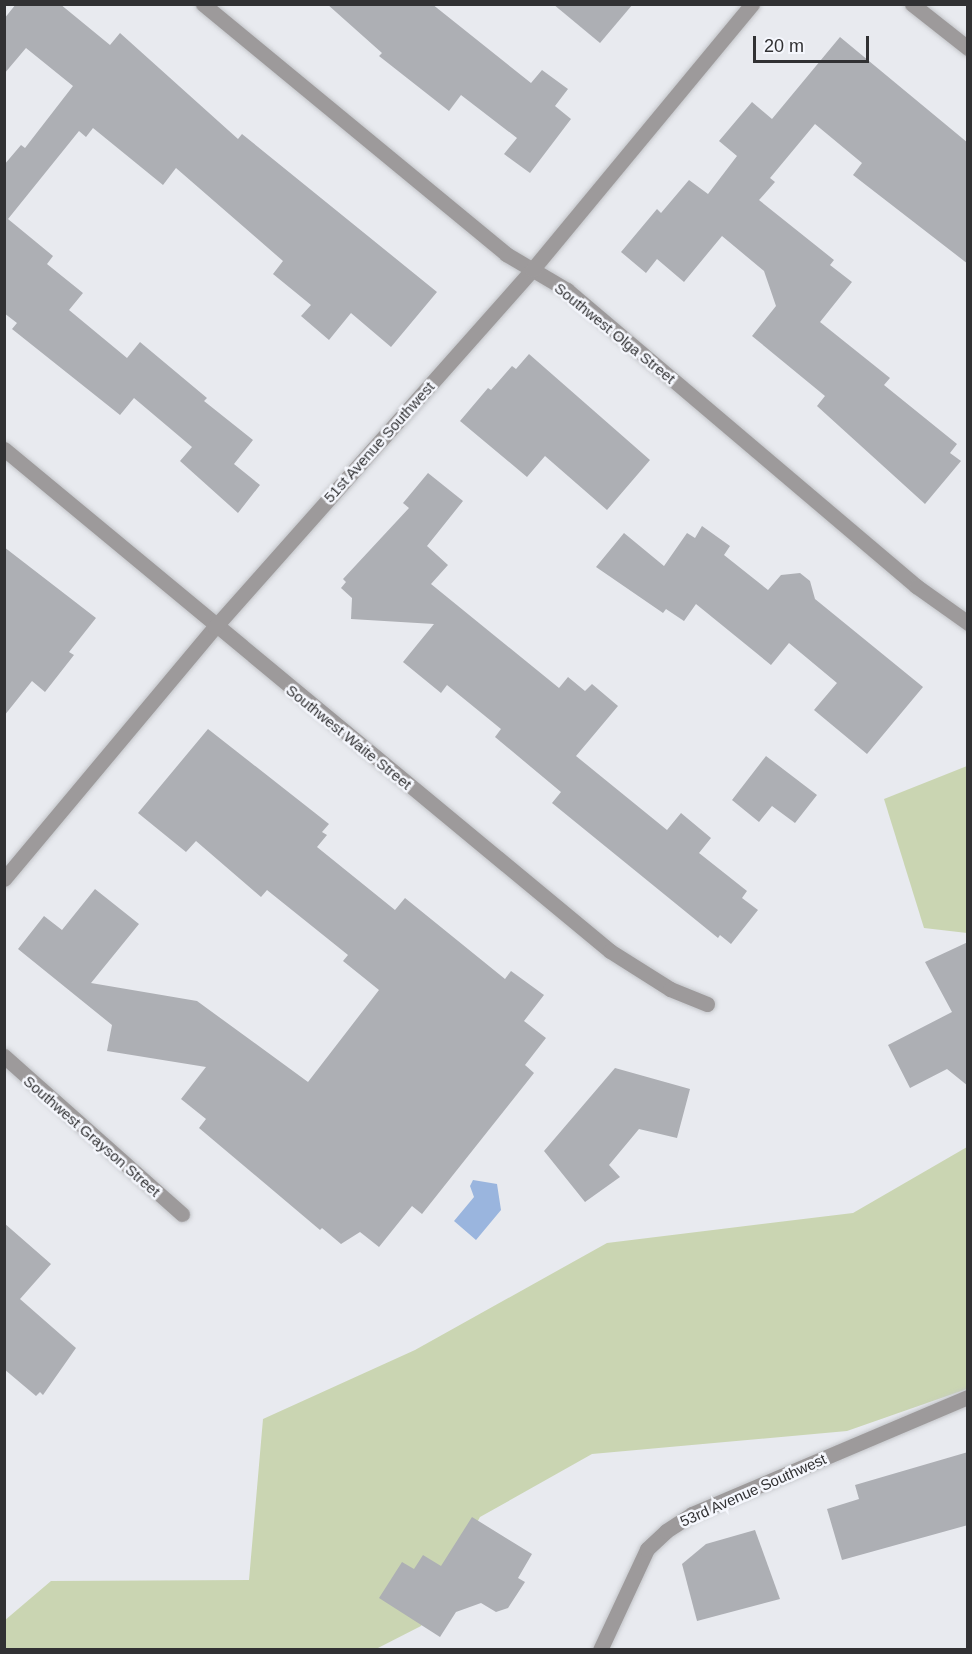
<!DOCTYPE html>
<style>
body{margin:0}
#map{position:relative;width:972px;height:1654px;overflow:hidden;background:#e8eaef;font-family:Helvetica,sans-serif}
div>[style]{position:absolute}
.green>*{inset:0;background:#cad5b2}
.water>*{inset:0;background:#9ab5de}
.building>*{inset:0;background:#adafb4}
.roads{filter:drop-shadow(0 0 2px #c3c5c9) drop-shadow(0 0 2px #c3c5c9)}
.street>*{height:15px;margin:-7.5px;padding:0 7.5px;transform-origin:7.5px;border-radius:7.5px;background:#9d9a9b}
span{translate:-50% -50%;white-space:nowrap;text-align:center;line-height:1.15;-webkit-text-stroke:5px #f5f7fd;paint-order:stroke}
.street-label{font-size:15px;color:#313133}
.frame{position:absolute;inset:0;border:6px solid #313133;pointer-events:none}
.scale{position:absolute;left:753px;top:36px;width:116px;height:27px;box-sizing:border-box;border:3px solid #313133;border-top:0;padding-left:8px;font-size:18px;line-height:21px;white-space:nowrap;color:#313133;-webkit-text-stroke:4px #f5f7fd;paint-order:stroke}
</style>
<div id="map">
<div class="green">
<i style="clip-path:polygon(967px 766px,967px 933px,924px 928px,884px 799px)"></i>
<i style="clip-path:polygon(967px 1147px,967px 1389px,847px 1431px,592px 1454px,480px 1517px,421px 1626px,376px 1649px,5px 1649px,4px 1621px,51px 1581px,249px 1580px,263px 1419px,415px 1350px,607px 1243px,853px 1213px)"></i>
</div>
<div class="water">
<i style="clip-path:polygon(473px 1180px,497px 1184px,501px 1210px,476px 1240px,454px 1221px,474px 1197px,470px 1186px)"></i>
</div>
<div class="building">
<i style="clip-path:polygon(16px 4px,60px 4px,110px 45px,120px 33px,238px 139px,242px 134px,437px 292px,391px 347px,351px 313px,329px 340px,301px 316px,311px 305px,273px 274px,283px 261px,176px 168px,163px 185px,93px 128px,86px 137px,79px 131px,8px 219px,53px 256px,47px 264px,83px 293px,69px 310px,127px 358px,140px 342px,207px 398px,204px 401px,253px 440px,234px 464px,260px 485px,238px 513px,180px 461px,192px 447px,134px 398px,120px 415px,12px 329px,17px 323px,4px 313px,4px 165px,21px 145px,25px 148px,73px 86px,26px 48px,4px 74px,4px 19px)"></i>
<i style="clip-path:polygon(327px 4px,432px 4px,531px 83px,542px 70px,568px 89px,555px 106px,571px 119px,530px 173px,504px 154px,517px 138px,461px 95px,449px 111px,379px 56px,382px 53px)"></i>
<i style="clip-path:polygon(553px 4px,633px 4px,600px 43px)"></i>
<i style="clip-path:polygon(840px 37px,968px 143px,968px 264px,853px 175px,862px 163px,815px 124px,770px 178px,775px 182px,759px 200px,834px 260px,830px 265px,852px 282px,820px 322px,890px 378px,884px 385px,957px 444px,950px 453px,961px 461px,925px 504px,817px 406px,825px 396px,752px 336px,776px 306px,764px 271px,722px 236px,684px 282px,657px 259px,646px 273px,621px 252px,657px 209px,661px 213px,689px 180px,708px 194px,737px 156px,719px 141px,752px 102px,772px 119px)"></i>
<i style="clip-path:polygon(529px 354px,650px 460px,607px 510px,545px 456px,527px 477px,460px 421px,488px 388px,491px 390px,512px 366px,516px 369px)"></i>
<i style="clip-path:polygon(428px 473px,463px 501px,427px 546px,448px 565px,431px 584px,559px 688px,568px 677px,585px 691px,592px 684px,618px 706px,576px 756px,667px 830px,681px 813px,711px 838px,699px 853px,747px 891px,742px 898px,758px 910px,731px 944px,720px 935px,718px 938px,552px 803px,561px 792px,495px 737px,501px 729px,447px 685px,441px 693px,403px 662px,434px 624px,351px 619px,352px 598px,341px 588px,346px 582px,343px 579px,409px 508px,403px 503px)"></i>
<i style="clip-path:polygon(702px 526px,730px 546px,724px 555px,768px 590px,781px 575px,800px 573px,810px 581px,815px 599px,923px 687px,867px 754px,814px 710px,837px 683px,789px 643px,771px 665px,696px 604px,684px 621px,666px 609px,663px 613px,596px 567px,624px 533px,664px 566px,687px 533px,695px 538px)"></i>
<i style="clip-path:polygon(4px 547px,96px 618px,69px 652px,74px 655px,45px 692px,32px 681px,4px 716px)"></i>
<i style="clip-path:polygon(208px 729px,329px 824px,322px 832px,327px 835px,317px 847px,395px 910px,405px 898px,505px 979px,511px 971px,544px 995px,524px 1021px,546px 1038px,525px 1065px,534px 1073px,422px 1214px,412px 1206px,379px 1247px,360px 1232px,341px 1244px,322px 1228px,320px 1230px,199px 1128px,206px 1119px,181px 1099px,206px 1067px,107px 1051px,112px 1025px,18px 949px,44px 916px,62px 930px,95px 889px,139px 924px,91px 983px,197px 1001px,308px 1082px,379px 990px,343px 961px,348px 955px,267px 890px,261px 897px,196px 841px,186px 852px,138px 813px)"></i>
<i style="clip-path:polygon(766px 756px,817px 795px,795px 823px,772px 806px,759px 822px,732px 800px)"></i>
<i style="clip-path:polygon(968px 942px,968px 1086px,947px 1069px,910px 1088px,888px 1045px,952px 1012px,925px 962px)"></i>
<i style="clip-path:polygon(615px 1068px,690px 1089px,677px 1138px,639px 1129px,609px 1165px,620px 1177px,585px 1202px,544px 1151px)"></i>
<i style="clip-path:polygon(4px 1223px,51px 1264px,20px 1299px,76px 1348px,43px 1395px,40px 1392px,36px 1396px,4px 1369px)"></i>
<i style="clip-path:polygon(968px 1452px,968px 1525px,842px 1560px,827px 1509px,859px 1499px,855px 1485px)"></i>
<i style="clip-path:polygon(472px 1517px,532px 1554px,518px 1578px,525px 1582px,508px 1608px,496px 1612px,481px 1603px,456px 1612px,440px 1637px,379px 1598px,402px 1562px,414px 1569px,423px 1555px,441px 1566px)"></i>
<i style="clip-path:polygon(755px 1530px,780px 1599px,697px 1621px,682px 1564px,706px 1544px)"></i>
</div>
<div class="roads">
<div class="street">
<i style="left:203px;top:4px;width:393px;rotate:39.5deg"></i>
<i style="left:506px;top:254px;width:71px;rotate:30.5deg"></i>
<i style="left:567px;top:290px;width:458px;rotate:40.3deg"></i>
<i style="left:916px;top:586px;width:64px;rotate:35.4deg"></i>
<i style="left:912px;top:4px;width:71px;rotate:38.2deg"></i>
<i style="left:4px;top:449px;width:787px;rotate:39.64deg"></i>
<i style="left:610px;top:951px;width:71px;rotate:32.3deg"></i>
<i style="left:670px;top:989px;width:40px;rotate:22deg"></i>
<i style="left:4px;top:879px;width:329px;rotate:-50.1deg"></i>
<i style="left:215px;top:627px;width:477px;rotate:-48.4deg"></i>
<i style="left:532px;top:270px;width:345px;rotate:-50.4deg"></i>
<i style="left:4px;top:1056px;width:238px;rotate:41.6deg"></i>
<i style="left:600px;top:1650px;width:111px;rotate:-65deg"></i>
<i style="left:647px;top:1549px;width:26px;rotate:-43deg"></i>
<i style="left:666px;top:1531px;width:31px;rotate:-33deg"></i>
<i style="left:692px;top:1514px;width:300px;rotate:-23deg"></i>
</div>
</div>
<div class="street-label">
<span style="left:615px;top:333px;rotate:39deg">Southwest Olga Street</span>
<span style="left:379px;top:442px;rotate:-48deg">51st Avenue Southwest</span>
<span style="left:349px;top:737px;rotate:39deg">Southwest Waite Street</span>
<span style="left:92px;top:1136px;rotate:41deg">Southwest Grayson Street</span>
<span style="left:753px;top:1490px;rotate:-24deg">53rd Avenue Southwest</span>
</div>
<div class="frame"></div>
<div class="scale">20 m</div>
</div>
